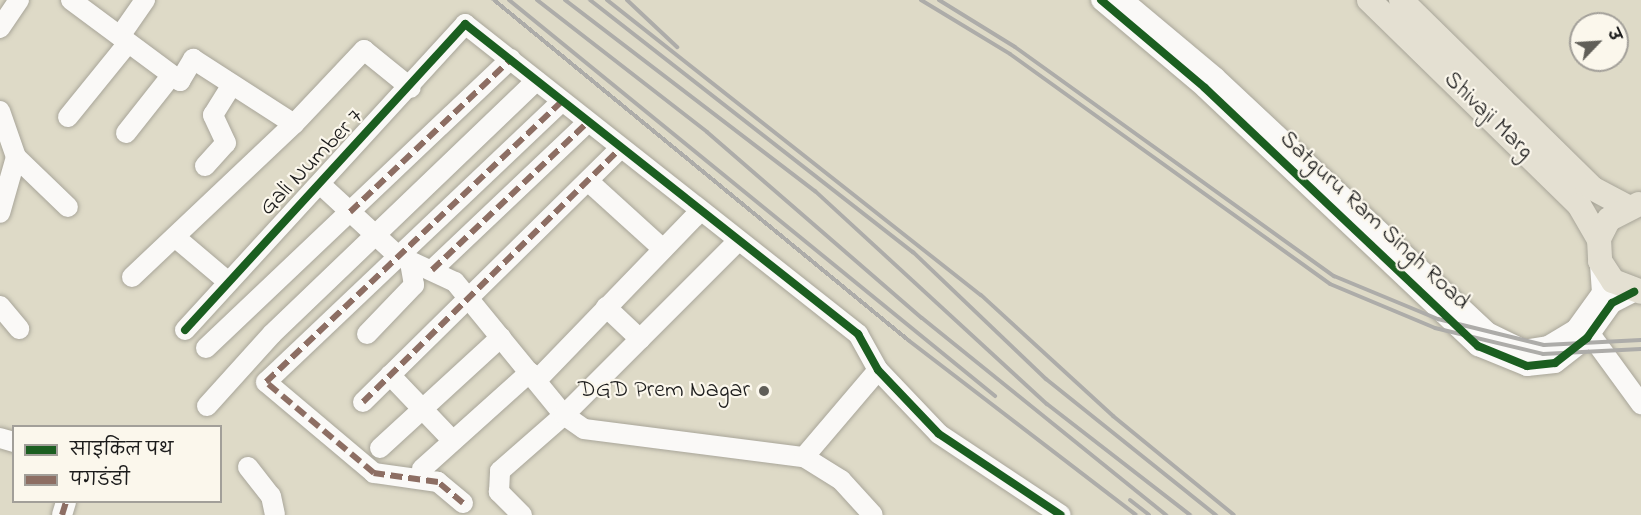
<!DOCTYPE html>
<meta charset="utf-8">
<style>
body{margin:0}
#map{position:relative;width:1641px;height:515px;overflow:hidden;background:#dedac7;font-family:"Indie Flower","Playpen Sans Deva",sans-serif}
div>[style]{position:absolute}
.roads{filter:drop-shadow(0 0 2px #a8a599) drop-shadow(0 0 2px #a8a599)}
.minor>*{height:20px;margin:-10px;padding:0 10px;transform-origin:10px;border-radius:10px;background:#faf9f7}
.major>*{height:24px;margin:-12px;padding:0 12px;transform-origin:12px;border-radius:12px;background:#e4e0d2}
.rail>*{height:4px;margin:-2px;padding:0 2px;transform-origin:2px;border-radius:2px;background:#adaca9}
.quiet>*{height:6px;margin-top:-3px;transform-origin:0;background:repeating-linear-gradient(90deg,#8d6e63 0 12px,transparent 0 18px)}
.cycleway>*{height:8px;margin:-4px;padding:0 4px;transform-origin:4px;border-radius:4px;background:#1b5e20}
.dots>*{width:16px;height:16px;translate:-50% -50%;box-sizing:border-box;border:3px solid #fbf7ec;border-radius:50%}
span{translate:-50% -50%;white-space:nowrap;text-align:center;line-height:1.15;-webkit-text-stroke:4.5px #fbf7ec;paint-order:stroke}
.street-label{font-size:24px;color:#1c1c1c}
.poi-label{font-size:24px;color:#1c1c1c}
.right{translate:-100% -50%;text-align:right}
.legend{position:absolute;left:12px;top:425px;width:210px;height:78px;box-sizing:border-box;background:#fbf7ec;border:2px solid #a29f99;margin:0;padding:8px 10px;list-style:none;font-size:18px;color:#1c1c1c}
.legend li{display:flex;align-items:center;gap:12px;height:30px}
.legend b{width:30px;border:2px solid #a29f99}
.north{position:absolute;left:1569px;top:12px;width:60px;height:60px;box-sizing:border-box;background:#fbf7ec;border:2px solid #a29f99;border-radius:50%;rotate:65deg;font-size:16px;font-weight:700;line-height:24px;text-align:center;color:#1c1c1c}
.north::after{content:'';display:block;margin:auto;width:21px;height:27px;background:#605e58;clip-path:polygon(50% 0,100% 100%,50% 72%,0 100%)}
</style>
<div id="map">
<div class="roads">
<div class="minor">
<i style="left:71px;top:0;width:136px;rotate:36.6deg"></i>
<i style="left:180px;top:81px;width:26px;rotate:-59deg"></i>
<i style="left:193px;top:59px;width:120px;rotate:32.8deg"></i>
<i style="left:294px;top:124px;width:102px;rotate:-46.6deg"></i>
<i style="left:364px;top:50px;width:60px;rotate:39deg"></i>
<i style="left:1101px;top:0;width:136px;rotate:40.2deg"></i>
<i style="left:1205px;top:88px;width:376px;rotate:43.4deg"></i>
<i style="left:1478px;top:346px;width:53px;rotate:22.2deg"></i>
<i style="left:1527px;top:366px;width:28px;rotate:-6deg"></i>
<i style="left:1555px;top:363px;width:41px;rotate:-38deg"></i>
<i style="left:1587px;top:338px;width:43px;rotate:-54.5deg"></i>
<i style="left:1612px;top:303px;width:25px;rotate:-27deg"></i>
<i style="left:1123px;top:0;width:120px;rotate:39.9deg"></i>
<i style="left:1215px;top:77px;width:375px;rotate:43.1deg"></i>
<i style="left:1489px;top:333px;width:39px;rotate:26deg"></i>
<i style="left:1524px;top:350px;width:24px;rotate:-9deg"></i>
<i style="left:1548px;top:346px;width:33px;rotate:-31deg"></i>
<i style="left:1576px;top:329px;width:44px;rotate:-54.2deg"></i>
<i style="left:1602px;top:293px;width:32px;rotate:-94deg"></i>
<i style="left:0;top:28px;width:34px;rotate:-56deg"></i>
<i style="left:120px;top:36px;width:44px;rotate:-55.2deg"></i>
<i style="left:0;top:111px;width:49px;rotate:70.8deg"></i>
<i style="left:16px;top:157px;width:58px;rotate:105.9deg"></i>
<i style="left:68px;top:117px;width:95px;rotate:-51deg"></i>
<i style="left:126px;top:133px;width:73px;rotate:-51.7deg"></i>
<i style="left:16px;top:157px;width:72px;rotate:43.9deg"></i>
<i style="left:205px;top:166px;width:31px;rotate:-48deg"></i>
<i style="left:226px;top:143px;width:31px;rotate:-115deg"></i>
<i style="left:213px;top:115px;width:36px;rotate:-58deg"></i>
<i style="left:588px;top:181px;width:101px;rotate:42.2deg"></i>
<i style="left:320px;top:184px;width:105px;rotate:42.7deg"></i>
<i style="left:397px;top:255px;width:64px;rotate:25deg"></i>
<i style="left:455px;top:282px;width:172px;rotate:50.7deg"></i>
<i style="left:564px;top:415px;width:24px;rotate:35deg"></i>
<i style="left:584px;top:429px;width:222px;rotate:7.3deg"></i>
<i style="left:804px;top:457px;width:44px;rotate:31.9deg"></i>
<i style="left:841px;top:480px;width:47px;rotate:47.6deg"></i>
<i style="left:175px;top:237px;width:68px;rotate:40.2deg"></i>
<i style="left:432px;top:270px;width:214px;rotate:-43.5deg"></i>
<i style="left:132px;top:277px;width:223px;rotate:-43.4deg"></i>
<i style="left:0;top:306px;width:30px;rotate:50deg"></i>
<i style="left:606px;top:307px;width:47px;rotate:43.3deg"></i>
<i style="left:185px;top:330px;width:415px;rotate:-47.5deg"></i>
<i style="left:465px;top:24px;width:501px;rotate:38.27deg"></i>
<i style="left:858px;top:334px;width:41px;rotate:60.9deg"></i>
<i style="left:878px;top:370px;width:88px;rotate:46.4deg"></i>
<i style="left:939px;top:434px;width:146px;rotate:33.6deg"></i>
<i style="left:367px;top:334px;width:68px;rotate:-46.2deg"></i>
<i style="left:414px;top:285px;width:22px;rotate:-100deg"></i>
<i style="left:1590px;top:334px;width:87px;rotate:53.9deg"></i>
<i style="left:206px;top:348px;width:420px;rotate:-43.5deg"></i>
<i style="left:390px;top:375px;width:91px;rotate:46.3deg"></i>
<i style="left:537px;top:380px;width:235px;rotate:-46deg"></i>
<i style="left:363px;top:402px;width:361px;rotate:-44.6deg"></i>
<i style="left:207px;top:406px;width:97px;rotate:-47.9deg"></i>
<i style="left:272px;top:334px;width:366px;rotate:-43.8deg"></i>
<i style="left:0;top:438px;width:15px;rotate:16deg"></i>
<i style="left:380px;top:448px;width:164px;rotate:-42.5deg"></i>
<i style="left:804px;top:457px;width:114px;rotate:-49.6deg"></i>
<i style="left:248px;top:467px;width:37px;rotate:52deg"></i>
<i style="left:271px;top:496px;width:19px;rotate:78deg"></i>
<i style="left:422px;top:469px;width:145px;rotate:-41.9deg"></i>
<i style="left:463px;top:503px;width:33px;rotate:-140deg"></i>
<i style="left:438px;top:482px;width:65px;rotate:-172deg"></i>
<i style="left:374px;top:473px;width:141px;rotate:-139.9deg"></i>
<i style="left:266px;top:382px;width:407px;rotate:-43.5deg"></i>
<i style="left:62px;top:515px;width:14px;rotate:-73deg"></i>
<i style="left:522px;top:515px;width:33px;rotate:-135deg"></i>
<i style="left:499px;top:492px;width:21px;rotate:-87deg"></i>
<i style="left:500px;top:471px;width:85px;rotate:-41.2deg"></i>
<i style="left:564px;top:415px;width:243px;rotate:-45deg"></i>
</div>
<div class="major">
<i style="left:1369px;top:0;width:293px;rotate:44.3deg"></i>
<i style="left:1579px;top:205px;width:39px;rotate:60deg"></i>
<i style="left:1401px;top:0;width:268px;rotate:44.5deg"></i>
<i style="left:1592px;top:188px;width:38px;rotate:28deg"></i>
<i style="left:1639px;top:204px;width:34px;rotate:153deg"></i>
<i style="left:1609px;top:219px;width:22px;rotate:117deg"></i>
<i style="left:1599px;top:239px;width:22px;rotate:87deg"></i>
<i style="left:1600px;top:261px;width:24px;rotate:57deg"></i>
<i style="left:1613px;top:281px;width:30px;rotate:21deg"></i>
</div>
</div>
<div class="rail">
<i style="left:494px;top:0;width:536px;rotate:39.39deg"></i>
<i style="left:908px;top:340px;width:287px;rotate:37.5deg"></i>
<i style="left:509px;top:0;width:627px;rotate:39.17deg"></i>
<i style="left:537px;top:0;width:215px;rotate:37.8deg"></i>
<i style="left:707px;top:132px;width:284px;rotate:40.9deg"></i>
<i style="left:922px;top:318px;width:314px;rotate:38.9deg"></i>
<i style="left:565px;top:0;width:315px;rotate:37.4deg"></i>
<i style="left:815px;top:191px;width:315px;rotate:42.6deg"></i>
<i style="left:1047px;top:404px;width:181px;rotate:37.8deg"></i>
<i style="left:590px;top:0;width:410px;rotate:38deg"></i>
<i style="left:913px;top:252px;width:184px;rotate:43.7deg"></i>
<i style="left:1046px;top:379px;width:218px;rotate:38.7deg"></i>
<i style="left:607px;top:0;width:476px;rotate:38.3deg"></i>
<i style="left:981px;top:295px;width:179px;rotate:42.5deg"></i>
<i style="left:1113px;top:416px;width:156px;rotate:39.3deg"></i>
<i style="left:627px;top:0;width:69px;rotate:43.2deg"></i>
<i style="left:921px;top:0;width:104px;rotate:31.2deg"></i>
<i style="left:1010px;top:54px;width:394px;rotate:35.7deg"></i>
<i style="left:1330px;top:284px;width:114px;rotate:22.7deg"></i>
<i style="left:1435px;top:328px;width:111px;rotate:13.5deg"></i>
<i style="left:1543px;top:354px;width:98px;rotate:-2.9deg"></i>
<i style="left:939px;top:0;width:89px;rotate:31.7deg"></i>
<i style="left:1015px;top:47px;width:393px;rotate:35.7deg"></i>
<i style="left:1334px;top:276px;width:113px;rotate:22.5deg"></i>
<i style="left:1438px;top:319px;width:109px;rotate:13.8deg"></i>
<i style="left:1544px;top:345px;width:97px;rotate:-3deg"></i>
<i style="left:1130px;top:500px;width:24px;rotate:38deg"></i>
</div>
<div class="quiet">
<i style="left:350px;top:212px;width:222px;rotate:-43.5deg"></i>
<i style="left:432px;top:270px;width:214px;rotate:-43.5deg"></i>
<i style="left:363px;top:402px;width:361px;rotate:-44.6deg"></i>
<i style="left:463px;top:503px;width:33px;rotate:-140deg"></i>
<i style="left:438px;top:482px;width:65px;rotate:-172deg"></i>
<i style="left:374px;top:473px;width:141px;rotate:-139.9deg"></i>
<i style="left:266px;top:382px;width:407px;rotate:-43.5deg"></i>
<i style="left:62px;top:515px;width:14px;rotate:-73deg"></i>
</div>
<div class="cycleway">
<i style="left:1101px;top:0;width:136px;rotate:40.2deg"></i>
<i style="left:1205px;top:88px;width:376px;rotate:43.4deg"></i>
<i style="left:1478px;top:346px;width:53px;rotate:22.2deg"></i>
<i style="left:1527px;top:366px;width:28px;rotate:-6deg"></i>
<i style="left:1555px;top:363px;width:41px;rotate:-38deg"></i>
<i style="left:1587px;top:338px;width:43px;rotate:-54.5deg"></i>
<i style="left:1612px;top:303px;width:25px;rotate:-27deg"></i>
<i style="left:185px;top:330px;width:415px;rotate:-47.5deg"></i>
<i style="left:465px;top:24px;width:501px;rotate:38.27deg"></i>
<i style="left:858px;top:334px;width:41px;rotate:60.9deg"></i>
<i style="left:878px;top:370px;width:88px;rotate:46.4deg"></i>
<i style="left:939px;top:434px;width:146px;rotate:33.6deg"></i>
</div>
<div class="dots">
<i style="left:764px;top:391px;background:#605e58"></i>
</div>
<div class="street-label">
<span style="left:1488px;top:116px;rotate:44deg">Shivaji Marg</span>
<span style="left:312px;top:163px;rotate:-46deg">Gali Number 7</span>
<span style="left:1374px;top:221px;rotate:43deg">Satguru Ram Singh Road</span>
</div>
<div class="poi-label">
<span class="right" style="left:750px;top:391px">DGD Prem Nagar</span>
</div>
<ul class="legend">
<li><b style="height:8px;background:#1b5e20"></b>साइकिल पथ</li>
<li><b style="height:8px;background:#8d6e63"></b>पगडंडी</li>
</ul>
<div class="north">उ</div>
</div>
